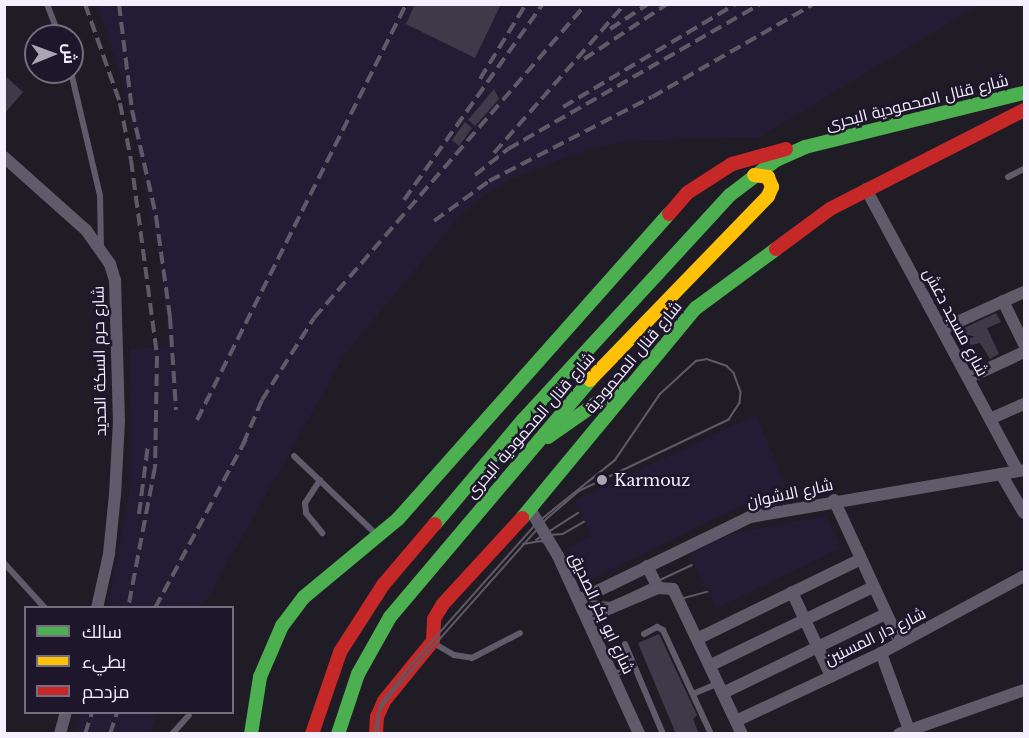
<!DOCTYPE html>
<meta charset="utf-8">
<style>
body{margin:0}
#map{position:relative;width:1029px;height:738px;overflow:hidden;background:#1f1c26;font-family:"Libre Baskerville",Cairo,serif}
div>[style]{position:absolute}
.built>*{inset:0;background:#241c34}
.building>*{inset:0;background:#40394a}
.lane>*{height:6px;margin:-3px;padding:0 3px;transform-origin:3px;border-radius:3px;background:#605b6b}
.street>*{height:12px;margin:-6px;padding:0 6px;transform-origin:6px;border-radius:6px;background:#605b6b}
.fast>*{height:14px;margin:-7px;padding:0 7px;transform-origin:7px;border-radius:7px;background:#4caf50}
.slow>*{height:14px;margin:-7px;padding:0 7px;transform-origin:7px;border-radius:7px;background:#ffc107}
.jam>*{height:14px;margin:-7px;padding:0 7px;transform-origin:7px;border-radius:7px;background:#c62828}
.tram>*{height:1.5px;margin:-0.75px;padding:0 0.75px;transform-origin:0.75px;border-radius:0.75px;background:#5e5a67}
.rail>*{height:4px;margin-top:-2px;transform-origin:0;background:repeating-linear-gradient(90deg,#5e5a67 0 12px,transparent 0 18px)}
.dots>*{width:16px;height:16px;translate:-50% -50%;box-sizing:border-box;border:3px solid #1e172b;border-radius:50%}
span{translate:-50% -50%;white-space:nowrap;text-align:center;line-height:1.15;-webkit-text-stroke:5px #1e172b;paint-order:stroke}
.street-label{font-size:16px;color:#f4f0ff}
.poi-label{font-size:16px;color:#f4f0ff}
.left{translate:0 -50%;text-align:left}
.frame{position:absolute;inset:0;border:6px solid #f4f0ff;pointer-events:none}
.legend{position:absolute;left:24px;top:606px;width:210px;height:108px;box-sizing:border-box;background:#1e172b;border:2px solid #746e80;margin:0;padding:8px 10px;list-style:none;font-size:18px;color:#f4f0ff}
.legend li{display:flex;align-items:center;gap:12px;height:30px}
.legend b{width:30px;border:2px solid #746e80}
.north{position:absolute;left:24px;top:24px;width:60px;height:60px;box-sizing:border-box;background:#1e172b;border:2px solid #746e80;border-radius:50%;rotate:89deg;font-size:16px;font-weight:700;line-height:24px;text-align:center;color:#f4f0ff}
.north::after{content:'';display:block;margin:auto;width:21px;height:27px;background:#a9a6b3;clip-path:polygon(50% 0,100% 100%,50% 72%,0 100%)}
</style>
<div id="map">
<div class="built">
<i style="clip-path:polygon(97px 5px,978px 5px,760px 137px,630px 141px,587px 150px,504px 182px,483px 196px,461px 214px,346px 352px,202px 608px,108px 607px,129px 494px,130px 349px,169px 346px,162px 277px,137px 146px,121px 76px)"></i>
<i style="clip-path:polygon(755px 415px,786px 484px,582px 584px,567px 548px,591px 536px,574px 501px)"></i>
<i style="clip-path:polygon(825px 516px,841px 548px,717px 608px,689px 555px,729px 534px)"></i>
<i style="clip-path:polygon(81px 713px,81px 712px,158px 713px,151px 733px,74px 733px)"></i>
</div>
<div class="building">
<i style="clip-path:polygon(415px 4px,501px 4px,475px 58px,406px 24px)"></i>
<i style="clip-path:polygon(4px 75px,23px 92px,4px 114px)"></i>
<i style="clip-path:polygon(494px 89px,499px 99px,475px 126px,468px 120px)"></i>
<i style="clip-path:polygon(465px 122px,472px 128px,459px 146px,452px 140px)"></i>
<i style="clip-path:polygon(996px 313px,1001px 322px,987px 328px,999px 354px,990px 359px,980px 343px,971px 345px,962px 329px)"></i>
<i style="clip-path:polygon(659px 634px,697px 715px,693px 719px,699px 734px,676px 734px,638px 643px)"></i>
</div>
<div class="lane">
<i style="left:47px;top:4px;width:34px;rotate:69deg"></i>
<i style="left:71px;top:72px;width:127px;rotate:76.8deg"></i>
<i style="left:100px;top:196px;width:52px;rotate:88.9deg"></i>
<i style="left:1008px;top:177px;width:18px;rotate:-27deg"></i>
<i style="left:294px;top:456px;width:113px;rotate:43.6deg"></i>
<i style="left:320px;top:480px;width:27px;rotate:123deg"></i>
<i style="left:305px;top:503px;width:10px;rotate:84deg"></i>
<i style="left:306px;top:513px;width:26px;rotate:51deg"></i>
<i style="left:4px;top:563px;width:61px;rotate:47.7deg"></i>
<i style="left:644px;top:634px;width:15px;rotate:-28deg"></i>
<i style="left:657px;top:627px;width:7px;rotate:27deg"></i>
<i style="left:663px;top:630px;width:115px;rotate:65.2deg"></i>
<i style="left:435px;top:644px;width:22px;rotate:30deg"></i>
<i style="left:454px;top:655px;width:18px;rotate:9deg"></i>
<i style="left:472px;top:658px;width:54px;rotate:-27.5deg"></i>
<i style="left:625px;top:644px;width:98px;rotate:67.1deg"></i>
<i style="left:613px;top:675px;width:23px;rotate:-23deg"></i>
<i style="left:693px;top:694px;width:28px;rotate:-23deg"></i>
<i style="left:172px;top:734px;width:25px;rotate:-48deg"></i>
</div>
<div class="street">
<i style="left:4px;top:157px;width:110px;rotate:41.7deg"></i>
<i style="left:86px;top:230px;width:42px;rotate:54.8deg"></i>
<i style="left:110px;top:264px;width:17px;rotate:73deg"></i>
<i style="left:115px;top:280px;width:141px;rotate:88.4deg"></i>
<i style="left:119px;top:421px;width:73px;rotate:93.1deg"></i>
<i style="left:115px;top:494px;width:60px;rotate:95.7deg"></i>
<i style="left:109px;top:554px;width:55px;rotate:102.5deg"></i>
<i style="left:866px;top:189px;width:320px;rotate:61.7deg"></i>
<i style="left:1003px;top:301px;width:48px;rotate:64deg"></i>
<i style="left:942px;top:329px;width:90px;rotate:-24.3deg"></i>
<i style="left:968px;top:378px;width:62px;rotate:-24.9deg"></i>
<i style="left:990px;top:419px;width:37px;rotate:-24deg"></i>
<i style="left:1001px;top:474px;width:45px;rotate:59.5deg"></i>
<i style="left:834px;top:500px;width:157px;rotate:65.2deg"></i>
<i style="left:530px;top:509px;width:55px;rotate:59.2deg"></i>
<i style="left:558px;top:556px;width:196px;rotate:65.5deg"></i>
<i style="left:647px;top:566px;width:25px;rotate:63deg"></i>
<i style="left:792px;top:592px;width:93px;rotate:65.1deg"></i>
<i style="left:579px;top:600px;width:190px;rotate:-25.9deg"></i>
<i style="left:750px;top:517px;width:278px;rotate:-9.7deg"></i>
<i style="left:587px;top:618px;width:77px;rotate:-22.9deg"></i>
<i style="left:658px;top:588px;width:15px;rotate:4deg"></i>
<i style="left:673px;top:589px;width:161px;rotate:64.6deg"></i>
<i style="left:699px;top:638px;width:180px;rotate:-26deg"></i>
<i style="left:881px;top:653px;width:82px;rotate:70deg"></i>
<i style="left:711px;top:665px;width:180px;rotate:-25.7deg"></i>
<i style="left:723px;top:693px;width:181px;rotate:-25.9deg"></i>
<i style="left:736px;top:721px;width:160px;rotate:-25.1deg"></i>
<i style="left:881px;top:653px;width:162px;rotate:-28.3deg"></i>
<i style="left:60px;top:734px;width:23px;rotate:-75deg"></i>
<i style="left:899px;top:734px;width:133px;rotate:-19.4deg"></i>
</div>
<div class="fast">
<i style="left:548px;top:437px;width:89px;rotate:-34.9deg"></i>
<i style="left:522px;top:518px;width:273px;rotate:-50.4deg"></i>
<i style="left:696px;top:308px;width:99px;rotate:-36.4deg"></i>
<i style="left:435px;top:524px;width:136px;rotate:-49.8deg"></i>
<i style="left:523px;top:420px;width:306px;rotate:-47.4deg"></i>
<i style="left:730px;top:195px;width:58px;rotate:-37.3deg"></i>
<i style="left:776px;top:160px;width:32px;rotate:-24deg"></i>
<i style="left:805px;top:147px;width:226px;rotate:-13.9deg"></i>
<i style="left:251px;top:734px;width:58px;rotate:-81deg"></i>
<i style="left:260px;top:677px;width:56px;rotate:-66.7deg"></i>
<i style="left:282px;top:626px;width:36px;rotate:-53deg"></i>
<i style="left:304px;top:597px;width:122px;rotate:-39.7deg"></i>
<i style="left:398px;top:519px;width:408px;rotate:-48.4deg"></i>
<i style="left:338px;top:734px;width:63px;rotate:-71.6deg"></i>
<i style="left:358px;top:674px;width:65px;rotate:-60.7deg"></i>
<i style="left:390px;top:617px;width:310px;rotate:-49.8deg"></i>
</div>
<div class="slow">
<i style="left:590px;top:380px;width:256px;rotate:-45.9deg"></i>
<i style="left:768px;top:196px;width:10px;rotate:-66deg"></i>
<i style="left:772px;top:187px;width:11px;rotate:-112deg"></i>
<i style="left:768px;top:177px;width:14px;rotate:-172deg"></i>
</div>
<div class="jam">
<i style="left:669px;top:214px;width:28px;rotate:-49deg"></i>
<i style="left:687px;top:193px;width:54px;rotate:-32.8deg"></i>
<i style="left:732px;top:164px;width:56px;rotate:-15.5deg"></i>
<i style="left:776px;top:249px;width:67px;rotate:-36.5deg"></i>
<i style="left:830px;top:209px;width:218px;rotate:-27deg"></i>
<i style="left:312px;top:734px;width:87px;rotate:-71.1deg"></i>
<i style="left:340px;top:652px;width:80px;rotate:-57.3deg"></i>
<i style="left:383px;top:585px;width:80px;rotate:-49.6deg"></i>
<i style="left:376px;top:734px;width:17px;rotate:-87deg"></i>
<i style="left:377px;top:717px;width:17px;rotate:-66deg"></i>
<i style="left:384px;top:701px;width:77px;rotate:-50.8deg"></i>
<i style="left:433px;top:641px;width:22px;rotate:-87deg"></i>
<i style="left:434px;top:619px;width:17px;rotate:-59deg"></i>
<i style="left:443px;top:604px;width:117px;rotate:-47.4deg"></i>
</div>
<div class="tram">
<i style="left:548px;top:535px;width:15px;rotate:-4deg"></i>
<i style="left:563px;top:534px;width:24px;rotate:-30deg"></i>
<i style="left:536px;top:540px;width:50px;rotate:-32.7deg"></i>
<i style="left:523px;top:544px;width:18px;rotate:-9deg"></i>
<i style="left:541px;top:541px;width:15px;rotate:20deg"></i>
<i style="left:555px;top:546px;width:143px;rotate:63.8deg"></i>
<i style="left:655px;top:583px;width:15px;rotate:11deg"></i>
<i style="left:670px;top:586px;width:18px;rotate:41deg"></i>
<i style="left:684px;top:598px;width:24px;rotate:-15deg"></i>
<i style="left:580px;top:592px;width:13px;rotate:42deg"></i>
<i style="left:590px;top:601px;width:21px;rotate:5deg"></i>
<i style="left:611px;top:603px;width:89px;rotate:-25.1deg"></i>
<i style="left:602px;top:638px;width:22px;rotate:-85deg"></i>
<i style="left:604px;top:616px;width:18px;rotate:-49deg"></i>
<i style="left:374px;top:734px;width:30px;rotate:-78deg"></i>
<i style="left:380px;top:705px;width:49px;rotate:-52.4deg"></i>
<i style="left:410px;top:666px;width:193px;rotate:-48.4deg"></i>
<i style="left:538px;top:522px;width:99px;rotate:-38.8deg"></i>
<i style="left:615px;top:460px;width:80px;rotate:-55.7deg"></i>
<i style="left:660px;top:394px;width:49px;rotate:-42.5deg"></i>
<i style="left:696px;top:361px;width:11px;rotate:-10deg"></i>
<i style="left:707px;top:359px;width:21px;rotate:19deg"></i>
<i style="left:727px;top:366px;width:10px;rotate:45deg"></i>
<i style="left:734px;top:373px;width:20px;rotate:70deg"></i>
<i style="left:741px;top:392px;width:11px;rotate:95deg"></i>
<i style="left:740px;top:403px;width:20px;rotate:123deg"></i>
<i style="left:729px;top:420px;width:165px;rotate:154.5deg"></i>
<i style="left:580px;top:491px;width:43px;rotate:139.7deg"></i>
<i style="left:547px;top:519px;width:235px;rotate:131.6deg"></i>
<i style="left:391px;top:695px;width:19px;rotate:125deg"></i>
<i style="left:380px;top:711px;width:23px;rotate:95deg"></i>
</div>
<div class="rail">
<i style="left:85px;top:4px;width:105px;rotate:70.5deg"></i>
<i style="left:120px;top:103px;width:58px;rotate:79.1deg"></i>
<i style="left:131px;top:160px;width:198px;rotate:82.4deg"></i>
<i style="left:157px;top:356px;width:111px;rotate:91deg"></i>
<i style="left:155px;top:467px;width:144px;rotate:100.8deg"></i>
<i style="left:119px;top:4px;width:107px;rotate:83deg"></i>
<i style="left:132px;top:110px;width:109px;rotate:77.2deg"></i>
<i style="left:156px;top:216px;width:102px;rotate:82.1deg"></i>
<i style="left:170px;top:317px;width:93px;rotate:86.3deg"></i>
<i style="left:610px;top:29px;width:45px;rotate:-33.3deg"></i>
<i style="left:584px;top:59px;width:100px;rotate:-33.5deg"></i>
<i style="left:480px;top:79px;width:88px;rotate:-58.5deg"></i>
<i style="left:563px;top:107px;width:201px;rotate:-30.8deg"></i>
<i style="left:494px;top:153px;width:198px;rotate:-48.7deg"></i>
<i style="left:475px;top:175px;width:42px;rotate:-38.2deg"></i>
<i style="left:508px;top:149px;width:291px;rotate:-29.9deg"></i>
<i style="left:404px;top:200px;width:240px;rotate:-54.7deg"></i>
<i style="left:434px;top:221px;width:68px;rotate:-36deg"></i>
<i style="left:489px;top:181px;width:183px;rotate:-27.3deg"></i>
<i style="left:652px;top:97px;width:187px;rotate:-29.9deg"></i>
<i style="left:197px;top:420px;width:466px;rotate:-63.3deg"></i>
<i style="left:243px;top:444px;width:48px;rotate:-66.6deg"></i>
<i style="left:262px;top:400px;width:97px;rotate:-57.6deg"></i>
<i style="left:314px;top:318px;width:415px;rotate:-49.1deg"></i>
<i style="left:139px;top:514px;width:70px;rotate:-82.6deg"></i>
<i style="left:155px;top:608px;width:194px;rotate:-61.7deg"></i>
<i style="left:85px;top:734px;width:23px;rotate:-72deg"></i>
<i style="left:110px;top:734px;width:23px;rotate:-72deg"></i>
</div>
<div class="dots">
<i style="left:602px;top:480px;background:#a9a6b3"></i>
</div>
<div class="street-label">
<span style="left:917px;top:102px;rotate:-14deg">شارع قنال المحمودية البحرى</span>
<span style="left:956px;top:322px;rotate:62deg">شارع مسجد دغش</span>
<span style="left:633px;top:357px;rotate:-50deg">شارع قنال المحمودية</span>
<span style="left:99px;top:361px;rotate:-91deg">شارع حرم السكة الحديد</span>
<span style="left:530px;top:425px;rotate:-49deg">شارع قنال المحمودية البحرى</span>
<span style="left:790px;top:493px;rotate:-12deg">شارع الاشوان</span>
<span style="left:602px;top:613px;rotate:65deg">شارع ابو بكر الصديق</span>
<span style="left:875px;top:636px;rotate:-26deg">شارع دار المسنين</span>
</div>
<div class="poi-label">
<span class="left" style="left:614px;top:480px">Karmouz</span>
</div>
<div class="frame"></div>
<ul class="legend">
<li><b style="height:8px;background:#4caf50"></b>سالك</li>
<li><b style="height:8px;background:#ffc107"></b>بطيء</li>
<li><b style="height:8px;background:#c62828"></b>مزدحم</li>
</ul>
<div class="north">ش</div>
</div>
